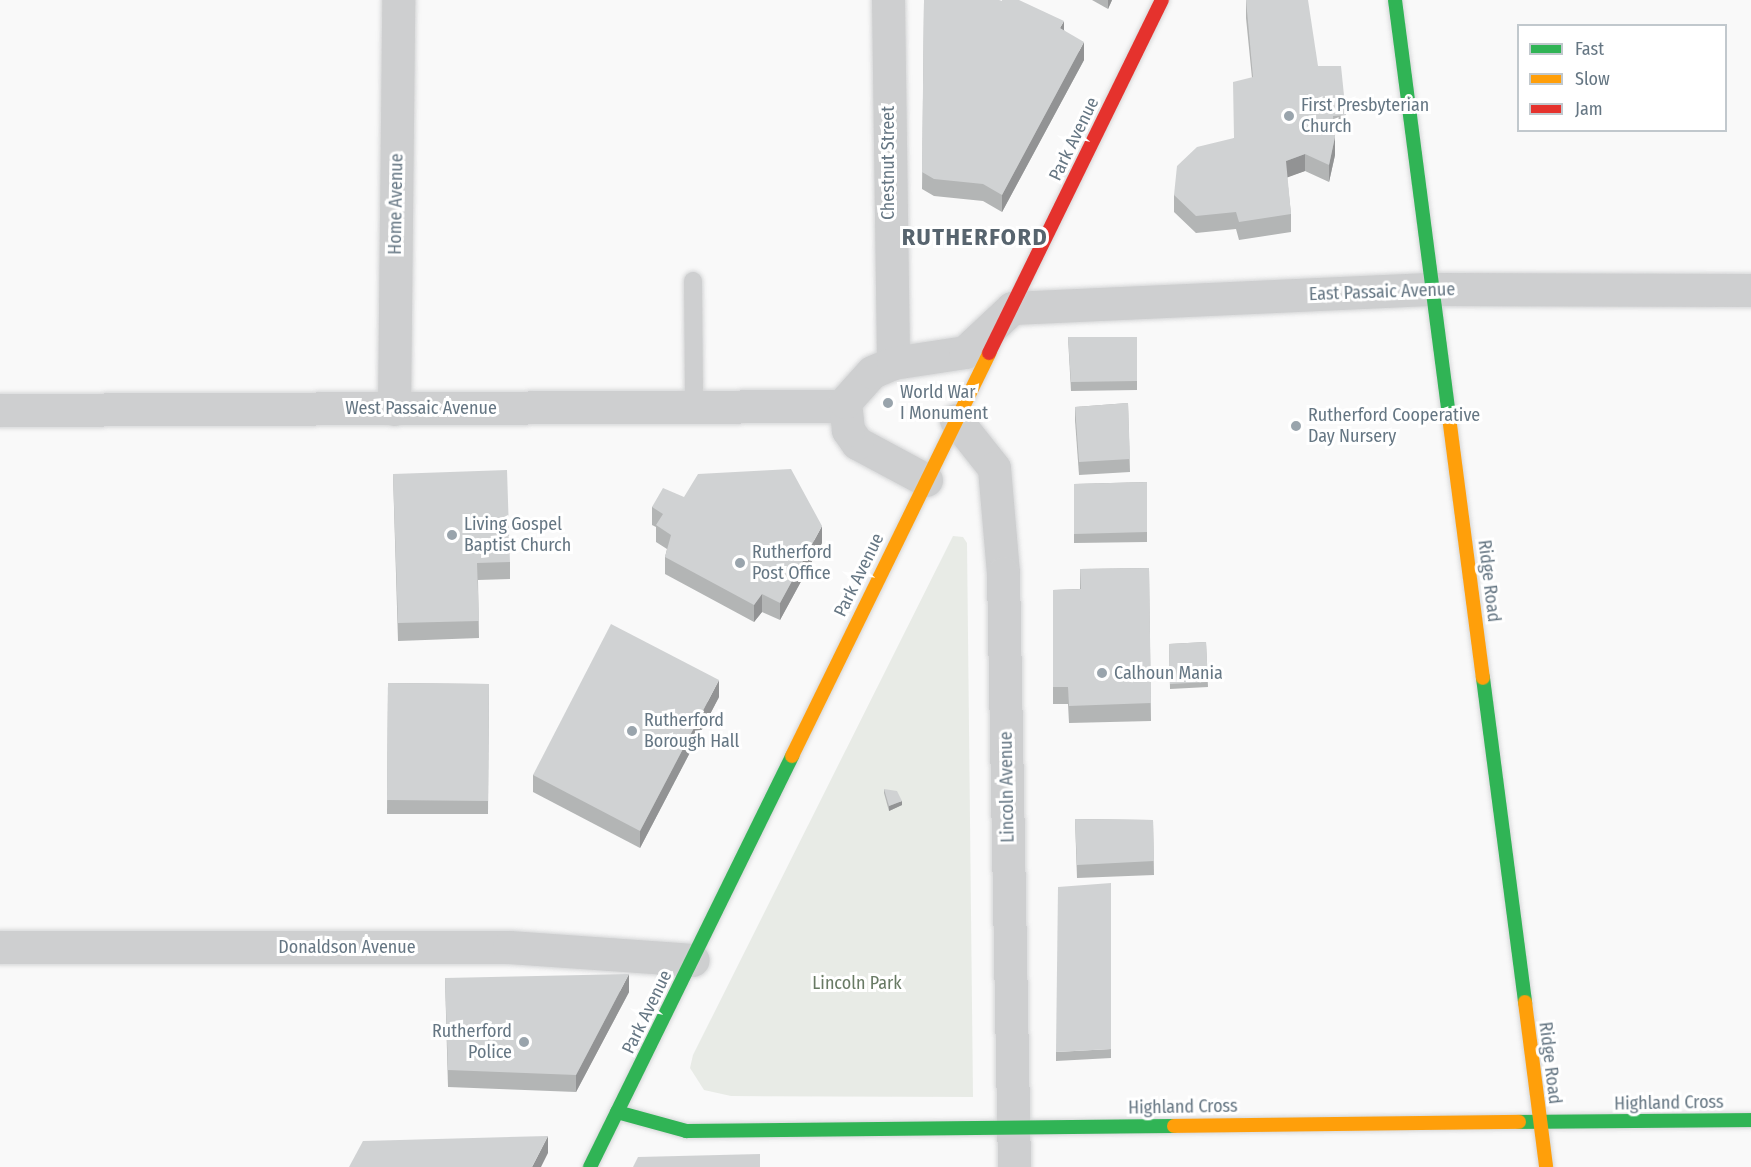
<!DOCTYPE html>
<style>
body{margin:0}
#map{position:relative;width:1751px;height:1167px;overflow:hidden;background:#f9f9f9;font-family:"Fira Sans Condensed",sans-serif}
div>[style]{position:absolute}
.green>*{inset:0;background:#e8ebe6}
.roads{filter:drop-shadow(0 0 2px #d5d6d7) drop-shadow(0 0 2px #d5d6d7)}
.lane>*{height:18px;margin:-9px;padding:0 9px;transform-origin:9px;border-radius:9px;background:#cecfd0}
.street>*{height:33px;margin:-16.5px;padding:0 16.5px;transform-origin:16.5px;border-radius:16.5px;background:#cecfd0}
.fast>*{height:14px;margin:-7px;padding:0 7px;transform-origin:7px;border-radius:7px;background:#30b455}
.slow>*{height:14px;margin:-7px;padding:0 7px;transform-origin:7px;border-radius:7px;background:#ff9f0a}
.jam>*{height:14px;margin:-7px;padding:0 7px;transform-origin:7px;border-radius:7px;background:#e5322d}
.wall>*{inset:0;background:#b3b5b5}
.shaded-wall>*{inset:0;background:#929394}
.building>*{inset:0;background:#d0d2d3}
.dots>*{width:16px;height:16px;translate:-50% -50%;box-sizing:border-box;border:3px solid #fff;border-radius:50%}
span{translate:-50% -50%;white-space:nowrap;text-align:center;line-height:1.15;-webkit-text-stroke:6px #fff;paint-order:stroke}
.poi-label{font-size:18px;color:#657683}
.left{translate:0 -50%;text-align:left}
.right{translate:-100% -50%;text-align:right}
.street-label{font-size:18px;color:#657683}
.park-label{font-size:18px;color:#687a64}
.district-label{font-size:24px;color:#57646e;font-weight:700;letter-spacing:1.5px}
.legend{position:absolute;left:1517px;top:24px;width:210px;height:108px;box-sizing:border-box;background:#fff;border:2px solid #c1c8cd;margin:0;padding:8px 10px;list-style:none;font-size:18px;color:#657683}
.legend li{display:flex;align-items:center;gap:12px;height:30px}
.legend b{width:30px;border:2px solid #c1c8cd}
</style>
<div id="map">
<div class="green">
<i style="clip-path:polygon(953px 536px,963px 537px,967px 543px,973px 1097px,731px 1096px,704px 1090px,690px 1068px,693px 1055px)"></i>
</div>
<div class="roads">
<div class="lane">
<i style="left:693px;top:281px;width:126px;rotate:89.5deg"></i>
</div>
<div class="street">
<i style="left:888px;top:0;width:363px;rotate:89.2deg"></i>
<i style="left:394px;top:409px;width:409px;rotate:-89.4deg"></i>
<i style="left:0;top:410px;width:843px;rotate:-0.27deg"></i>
<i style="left:956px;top:420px;width:61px;rotate:51.6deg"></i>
<i style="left:994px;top:468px;width:105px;rotate:85.1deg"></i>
<i style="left:1003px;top:573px;width:594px;rotate:88.94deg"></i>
<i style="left:926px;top:480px;width:78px;rotate:-151.8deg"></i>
<i style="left:857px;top:443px;width:16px;rotate:-125deg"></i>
<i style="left:848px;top:430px;width:28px;rotate:-96deg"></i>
<i style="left:845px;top:402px;width:40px;rotate:-48deg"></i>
<i style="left:872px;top:372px;width:23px;rotate:-23deg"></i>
<i style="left:893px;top:363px;width:73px;rotate:-8.7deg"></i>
<i style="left:965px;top:352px;width:64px;rotate:-43.1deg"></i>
<i style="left:1012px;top:308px;width:422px;rotate:-2.6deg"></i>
<i style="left:1434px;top:289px;width:317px;rotate:0.2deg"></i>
<i style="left:0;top:947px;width:509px"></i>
<i style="left:509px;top:947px;width:184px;rotate:4deg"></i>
</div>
<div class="fast">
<i style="left:1395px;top:0;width:420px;rotate:82.6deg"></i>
<i style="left:1483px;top:678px;width:327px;rotate:82.6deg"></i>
<i style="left:617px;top:1112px;width:72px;rotate:15.4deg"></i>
<i style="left:686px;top:1131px;width:488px;rotate:-0.6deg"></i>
<i style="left:1519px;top:1122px;width:232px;rotate:-0.5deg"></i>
<i style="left:590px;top:1167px;width:458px;rotate:-63.8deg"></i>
</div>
<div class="slow">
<i style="left:1449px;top:417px;width:263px;rotate:82.6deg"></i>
<i style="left:792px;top:756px;width:449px;rotate:-63.9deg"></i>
<i style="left:1525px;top:1002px;width:166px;rotate:82.7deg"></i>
<i style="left:1174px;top:1126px;width:345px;rotate:-0.7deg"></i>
</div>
<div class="jam">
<i style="left:989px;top:353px;width:393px;rotate:-63.9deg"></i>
</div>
</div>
<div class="wall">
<i style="clip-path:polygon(924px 0,1064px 30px,1084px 60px,1002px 212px,983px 201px,934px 196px,922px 189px)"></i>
<i style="clip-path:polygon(1092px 0,1112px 0,1108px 9px)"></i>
<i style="clip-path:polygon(1246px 0,1318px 66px,1346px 115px,1346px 132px,1335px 133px,1335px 155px,1329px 182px,1305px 171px,1287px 177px,1291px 214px,1291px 232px,1239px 240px,1236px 229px,1196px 233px,1174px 212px,1174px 195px,1234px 138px,1252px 78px,1246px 18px)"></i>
<i style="clip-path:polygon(1068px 337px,1137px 381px,1137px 390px,1071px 391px)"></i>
<i style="clip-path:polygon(1128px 403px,1130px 472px,1079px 475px,1075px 420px,1075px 407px)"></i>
<i style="clip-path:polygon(393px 474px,510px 562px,510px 579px,478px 580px,479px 638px,398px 641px)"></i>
<i style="clip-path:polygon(1147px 482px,1147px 542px,1074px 543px,1074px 484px)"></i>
<i style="clip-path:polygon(684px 497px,822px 543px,780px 620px,762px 612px,754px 622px,665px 574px,665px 557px,667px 549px,656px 542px,656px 527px,652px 525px,652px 507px)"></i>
<i style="clip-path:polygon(1149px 568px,1151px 721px,1069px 723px,1068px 704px,1053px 704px,1053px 590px,1080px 589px,1080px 569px)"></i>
<i style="clip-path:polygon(1206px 642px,1208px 687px,1170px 689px,1169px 644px)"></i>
<i style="clip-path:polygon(388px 683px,489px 684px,488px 814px,387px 814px)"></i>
<i style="clip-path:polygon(719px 697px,640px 848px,533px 792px,533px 775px)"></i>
<i style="clip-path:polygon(884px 789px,902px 805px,889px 811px,884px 793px)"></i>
<i style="clip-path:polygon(1075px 819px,1153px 820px,1154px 875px,1077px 878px)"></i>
<i style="clip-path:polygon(445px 978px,629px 992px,576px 1092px,448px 1087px)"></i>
<i style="clip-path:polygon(1111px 1049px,1111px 1058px,1056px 1061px,1056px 1052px)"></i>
</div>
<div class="shaded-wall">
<i style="clip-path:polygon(1108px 0,1112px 0,1108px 9px)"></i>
<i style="clip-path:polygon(1064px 21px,1064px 39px,1060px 28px)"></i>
<i style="clip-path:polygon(1084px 42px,1084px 60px,1002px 212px,1002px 195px)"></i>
<i style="clip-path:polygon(1335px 137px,1335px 155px,1329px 182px,1329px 165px)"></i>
<i style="clip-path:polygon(1305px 154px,1305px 171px,1286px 178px,1286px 161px)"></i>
<i style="clip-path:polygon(822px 526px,822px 543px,780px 620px,780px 603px)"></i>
<i style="clip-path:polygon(762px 594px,762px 612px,754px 622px,754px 605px)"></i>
<i style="clip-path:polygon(719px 680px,719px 697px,640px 848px,640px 831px)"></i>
<i style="clip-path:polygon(902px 801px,902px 805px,889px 811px,889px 806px)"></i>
<i style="clip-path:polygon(629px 974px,629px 992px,576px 1092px,576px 1075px)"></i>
<i style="clip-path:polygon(548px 1136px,548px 1153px,541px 1167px,532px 1167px)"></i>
</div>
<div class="building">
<i style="clip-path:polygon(924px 0,999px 0,1002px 1px,1002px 0,1019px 0,1064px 21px,1060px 28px,1084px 42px,1002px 195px,983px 184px,934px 179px,922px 172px)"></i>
<i style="clip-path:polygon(1246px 0,1308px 0,1318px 66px,1341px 66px,1346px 115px,1333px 116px,1335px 137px,1329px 165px,1305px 154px,1286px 161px,1291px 214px,1239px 222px,1236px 212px,1196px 216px,1174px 195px,1177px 166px,1197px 147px,1234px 138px,1233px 82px,1253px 77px)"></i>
<i style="clip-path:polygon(1068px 337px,1137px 337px,1137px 381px,1071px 382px)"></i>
<i style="clip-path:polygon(1128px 403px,1130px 459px,1079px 462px,1075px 407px)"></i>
<i style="clip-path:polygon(791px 469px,822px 526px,780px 603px,762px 594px,754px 605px,665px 557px,671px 535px,656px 525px,663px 514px,652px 507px,663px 488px,684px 497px,698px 474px)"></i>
<i style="clip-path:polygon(507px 470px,510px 562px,477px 563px,479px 621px,398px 623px,393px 474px)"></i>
<i style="clip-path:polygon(1147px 482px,1147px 532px,1074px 534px,1074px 484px)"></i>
<i style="clip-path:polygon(1149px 568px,1151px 703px,1069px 706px,1068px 687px,1053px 687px,1053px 590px,1081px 589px,1080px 569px)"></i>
<i style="clip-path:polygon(611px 624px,719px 680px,640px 831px,533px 775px)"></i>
<i style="clip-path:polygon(1206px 642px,1208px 682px,1170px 684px,1169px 644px)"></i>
<i style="clip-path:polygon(388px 683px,489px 684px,488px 801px,387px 800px)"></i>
<i style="clip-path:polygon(884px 789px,897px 791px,902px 801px,889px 806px)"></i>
<i style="clip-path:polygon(1075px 819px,1153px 820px,1154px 861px,1077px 865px)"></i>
<i style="clip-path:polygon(1111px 883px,1111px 1049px,1056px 1052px,1058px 887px)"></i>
<i style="clip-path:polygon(629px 974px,576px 1075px,448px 1070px,445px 978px)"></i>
<i style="clip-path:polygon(548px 1136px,532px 1167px,349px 1167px,363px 1141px)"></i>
<i style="clip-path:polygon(760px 1154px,760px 1167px,633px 1167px,638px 1157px)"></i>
</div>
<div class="dots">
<i style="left:1289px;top:116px;background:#99a4ac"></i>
<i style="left:888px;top:403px;background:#99a4ac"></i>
<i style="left:1296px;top:426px;background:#99a4ac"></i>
<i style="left:452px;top:535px;background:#99a4ac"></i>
<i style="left:740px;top:563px;background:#99a4ac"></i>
<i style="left:1102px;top:673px;background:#99a4ac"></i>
<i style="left:632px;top:731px;background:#99a4ac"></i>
<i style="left:524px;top:1042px;background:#99a4ac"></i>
</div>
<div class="poi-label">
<span class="left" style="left:1301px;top:116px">First Presbyterian<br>Church</span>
<span class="left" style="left:900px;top:403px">World War<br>I Monument</span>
<span class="left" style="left:1308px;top:426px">Rutherford Cooperative<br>Day Nursery</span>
<span class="left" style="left:464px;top:535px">Living Gospel<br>Baptist Church</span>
<span class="left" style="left:752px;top:563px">Rutherford<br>Post Office</span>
<span class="left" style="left:1114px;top:673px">Calhoun Mania</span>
<span class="left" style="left:644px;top:731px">Rutherford<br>Borough Hall</span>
<span class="right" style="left:512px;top:1042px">Rutherford<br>Police</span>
</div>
<div class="street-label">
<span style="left:1074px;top:139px;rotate:-64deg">Park Avenue</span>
<span style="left:888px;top:163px;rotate:-90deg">Chestnut Street</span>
<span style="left:396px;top:204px;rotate:-89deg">Home Avenue</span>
<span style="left:1382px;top:292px;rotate:-2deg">East Passaic Avenue</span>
<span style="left:421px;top:408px">West Passaic Avenue</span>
<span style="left:859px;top:575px;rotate:-64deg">Park Avenue</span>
<span style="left:1489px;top:581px;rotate:83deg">Ridge Road</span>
<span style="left:1007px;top:787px;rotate:-91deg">Lincoln Avenue</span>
<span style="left:347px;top:947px">Donaldson Avenue</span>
<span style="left:647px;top:1012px;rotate:-64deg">Park Avenue</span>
<span style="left:1550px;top:1063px;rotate:83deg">Ridge Road</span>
<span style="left:1669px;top:1103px;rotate:-1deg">Highland Cross</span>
<span style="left:1183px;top:1107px;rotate:-1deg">Highland Cross</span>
</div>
<div class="park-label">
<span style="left:857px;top:983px">Lincoln Park</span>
</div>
<div class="district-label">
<span style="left:975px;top:238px">RUTHERFORD</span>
</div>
<ul class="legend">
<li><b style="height:8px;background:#30b455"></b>Fast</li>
<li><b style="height:8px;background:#ff9f0a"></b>Slow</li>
<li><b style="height:8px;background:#e5322d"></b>Jam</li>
</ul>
</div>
